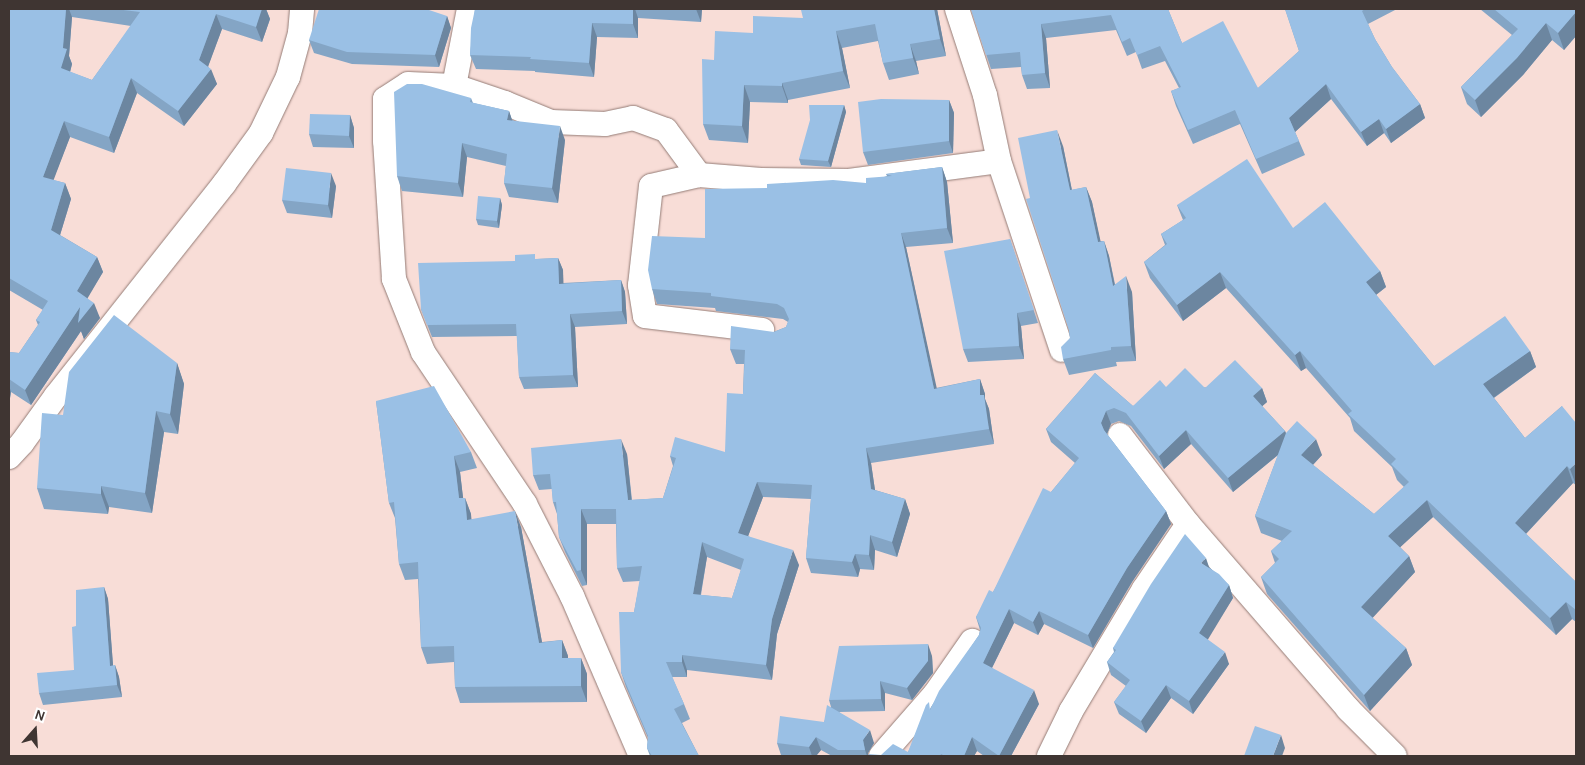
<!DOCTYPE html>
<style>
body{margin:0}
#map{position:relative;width:1585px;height:765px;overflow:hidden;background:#f8ddd7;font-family:Karla,sans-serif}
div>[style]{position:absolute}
.roads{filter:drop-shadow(0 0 1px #947c76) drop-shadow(0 0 1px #947c76)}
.street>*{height:24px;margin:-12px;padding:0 12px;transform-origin:12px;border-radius:12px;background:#fff}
.wall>*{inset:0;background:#84a5c5}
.shaded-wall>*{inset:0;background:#6c86a0}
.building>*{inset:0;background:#9ac0e5}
span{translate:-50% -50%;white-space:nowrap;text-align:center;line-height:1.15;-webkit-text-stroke:4.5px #fff;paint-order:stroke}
.frame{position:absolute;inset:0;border:10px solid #3f3532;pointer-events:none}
.north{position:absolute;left:10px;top:705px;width:50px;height:50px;-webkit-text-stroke:4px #fff;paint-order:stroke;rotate:19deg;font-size:14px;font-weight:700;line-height:20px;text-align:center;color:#3f3532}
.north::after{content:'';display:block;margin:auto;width:18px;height:22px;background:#3f3532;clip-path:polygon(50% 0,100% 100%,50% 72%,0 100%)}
</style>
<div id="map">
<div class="roads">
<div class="street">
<i style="left:957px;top:9px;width:90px;rotate:72deg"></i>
<i style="left:985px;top:95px;width:67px;rotate:78deg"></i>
<i style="left:999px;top:161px;width:199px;rotate:71.6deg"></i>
<i style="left:454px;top:86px;width:78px;rotate:-79deg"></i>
<i style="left:699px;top:175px;width:49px;rotate:167.1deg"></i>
<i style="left:651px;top:186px;width:100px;rotate:96.3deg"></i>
<i style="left:640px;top:285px;width:31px;rotate:81deg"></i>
<i style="left:645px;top:316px;width:118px;rotate:6.8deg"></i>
<i style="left:1120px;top:435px;width:112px;rotate:52.6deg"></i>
<i style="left:1188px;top:524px;width:245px;rotate:49.1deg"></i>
<i style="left:1348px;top:709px;width:66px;rotate:45deg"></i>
<i style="left:9px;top:457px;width:19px;rotate:-47deg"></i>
<i style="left:22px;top:443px;width:58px;rotate:-54.1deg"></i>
<i style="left:56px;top:396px;width:270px;rotate:-51.6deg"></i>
<i style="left:224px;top:184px;width:63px;rotate:-54deg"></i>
<i style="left:261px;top:133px;width:62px;rotate:-64.3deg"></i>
<i style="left:288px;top:77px;width:46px;rotate:-74.7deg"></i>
<i style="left:300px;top:33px;width:24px;rotate:-85deg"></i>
<i style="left:641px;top:756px;width:174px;rotate:-113.3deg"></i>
<i style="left:572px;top:596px;width:103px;rotate:-117.1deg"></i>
<i style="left:525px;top:504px;width:183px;rotate:-123.9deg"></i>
<i style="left:423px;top:352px;width:79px;rotate:-111.7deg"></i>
<i style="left:394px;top:279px;width:138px;rotate:-93.7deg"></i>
<i style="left:385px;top:141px;width:42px;rotate:-90deg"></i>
<i style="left:385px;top:99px;width:27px;rotate:-33deg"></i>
<i style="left:408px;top:84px;width:46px;rotate:2.5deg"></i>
<i style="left:454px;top:86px;width:54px;rotate:18.4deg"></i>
<i style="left:505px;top:103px;width:50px;rotate:22.4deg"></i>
<i style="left:551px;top:122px;width:54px;rotate:2.1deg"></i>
<i style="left:605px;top:124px;width:29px;rotate:-12deg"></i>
<i style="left:633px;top:118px;width:35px;rotate:20deg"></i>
<i style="left:666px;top:130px;width:56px;rotate:53.7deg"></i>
<i style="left:699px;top:175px;width:62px;rotate:4.6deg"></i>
<i style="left:761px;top:180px;width:88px;rotate:0.7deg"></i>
<i style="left:849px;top:181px;width:151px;rotate:-7.6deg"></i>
<i style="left:881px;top:756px;width:82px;rotate:-48.9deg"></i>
<i style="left:935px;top:694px;width:65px;rotate:-55.1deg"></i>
<i style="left:1049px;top:756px;width:50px;rotate:-63.9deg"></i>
<i style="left:1071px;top:711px;width:142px;rotate:-59.1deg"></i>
<i style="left:1144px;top:589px;width:78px;rotate:-55.9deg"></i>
</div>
</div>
<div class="wall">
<i style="clip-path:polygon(evenodd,9px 9px,266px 9px,270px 19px,262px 42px,222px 29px,208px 66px,217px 84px,184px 126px,137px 93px,114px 153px,70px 137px,53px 180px,65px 183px,71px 199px,60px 235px,97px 257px,103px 272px,87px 298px,100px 318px,84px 339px,81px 331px,31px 405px,11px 392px,9px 404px,9px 352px,19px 353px,38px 325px,36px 320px,43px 310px,9px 290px,9px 9px,72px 17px,131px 26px,92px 80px,70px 72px,72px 64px,69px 56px,72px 17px)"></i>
<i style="clip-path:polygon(475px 9px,702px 9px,701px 22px,638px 18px,638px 38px,597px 37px,594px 77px,535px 72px,535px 71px,476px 69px,470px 55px)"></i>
<i style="clip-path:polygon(937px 9px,946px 56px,916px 61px,919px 74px,889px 80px,883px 63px,878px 41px,842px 48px,850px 88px,788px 100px,788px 103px,750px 102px,748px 143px,709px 140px,703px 124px,714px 60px,753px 33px,803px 18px)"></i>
<i style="clip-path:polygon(971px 9px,1168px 9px,1182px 43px,1258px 88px,1299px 51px,1285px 9px,1397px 9px,1368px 24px,1375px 39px,1392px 67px,1420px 104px,1425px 118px,1391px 143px,1384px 133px,1367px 146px,1331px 99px,1295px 132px,1305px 155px,1262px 174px,1240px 124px,1193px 144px,1176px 106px,1171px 91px,1179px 88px,1165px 61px,1142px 69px,1136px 52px,1127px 56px,1116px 30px,1046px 38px,1050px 88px,1027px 89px,1022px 75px,1021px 67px,991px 69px)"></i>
<i style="clip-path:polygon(1480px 9px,1576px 9px,1576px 36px,1564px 50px,1552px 40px,1523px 75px,1481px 117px,1467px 104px,1461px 87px,1512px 35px)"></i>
<i style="clip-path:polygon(447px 16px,451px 28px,439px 67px,352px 64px,314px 53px,309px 40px)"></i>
<i style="clip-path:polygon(471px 98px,473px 103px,509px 111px,512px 120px,565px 140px,558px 203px,509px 197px,504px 183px,506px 166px,467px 157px,463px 197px,402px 191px,397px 176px)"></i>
<i style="clip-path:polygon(949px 100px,954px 113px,953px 153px,868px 165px,863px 152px)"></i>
<i style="clip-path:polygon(844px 105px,846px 112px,831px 167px,801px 165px,799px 159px)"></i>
<i style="clip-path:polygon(350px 115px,354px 128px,354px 148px,313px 147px,309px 134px)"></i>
<i style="clip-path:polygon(1063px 146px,1072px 190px,1086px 187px,1092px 202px,1100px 241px,1104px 241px,1109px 256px,1115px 284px,1132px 292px,1136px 361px,1116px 362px,1117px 366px,1069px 375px,1063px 359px,1070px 338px,1069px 330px,1030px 198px)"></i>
<i style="clip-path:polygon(evenodd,942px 167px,947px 182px,953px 243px,906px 247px,936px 388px,980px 379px,985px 394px,985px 399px,989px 409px,994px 444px,871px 463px,875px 490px,905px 499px,910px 514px,897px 557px,875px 550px,874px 570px,860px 569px,858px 577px,811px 573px,806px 558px,811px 499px,763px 497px,748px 536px,799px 565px,777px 634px,772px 680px,687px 670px,687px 677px,672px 677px,684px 704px,690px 719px,682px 723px,699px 756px,650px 756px,647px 748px,648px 738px,626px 687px,621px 672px,634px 612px,640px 581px,623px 582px,617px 568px,616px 524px,587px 524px,587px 585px,582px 586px,565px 552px,559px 537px,557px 514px,553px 502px,552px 489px,539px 490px,533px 475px,627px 454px,632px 500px,663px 498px,673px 466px,670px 456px,725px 452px,743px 394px,744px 364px,736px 364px,730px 349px,786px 327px,788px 322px,783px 319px,716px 311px,715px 308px,657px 304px,652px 289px,705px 238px,767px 188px,866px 183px,887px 176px,886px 174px,942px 167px,707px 557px,741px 570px,732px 598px,701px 595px,707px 557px)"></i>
<i style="clip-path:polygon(336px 186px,332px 218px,287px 213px,282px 200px)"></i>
<i style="clip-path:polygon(500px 198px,502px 205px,499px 228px,478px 225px,476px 219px)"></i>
<i style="clip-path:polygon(1177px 205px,1293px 228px,1380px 271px,1386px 287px,1376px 295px,1434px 366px,1530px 351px,1536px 367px,1494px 398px,1525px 438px,1562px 406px,1576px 485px,1573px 483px,1526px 534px,1576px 582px,1576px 622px,1572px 619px,1556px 635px,1433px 517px,1400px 547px,1409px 556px,1415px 572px,1372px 618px,1406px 648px,1412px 665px,1370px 711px,1267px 594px,1261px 577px,1275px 563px,1271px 551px,1282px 541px,1261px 533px,1255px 516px,1278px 455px,1233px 492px,1191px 444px,1164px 469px,1131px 426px,1119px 421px,1111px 424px,1107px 434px,1166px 511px,1171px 524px,1132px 582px,1093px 648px,1044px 624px,1038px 635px,1014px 623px,992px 668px,1039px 704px,1011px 756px,984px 756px,977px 751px,974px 756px,832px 756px,821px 750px,816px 756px,788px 756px,781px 755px,777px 743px,824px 722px,831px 707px,829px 700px,932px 656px,933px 673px,912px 700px,885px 693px,885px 711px,839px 712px,874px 743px,868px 753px,868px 756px,881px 755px,908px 752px,931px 707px,979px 635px,980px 630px,976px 617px,993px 592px,1051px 492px,1075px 463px,1051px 442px,1046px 429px,1095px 373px,1133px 406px,1166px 387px,1262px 388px,1267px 402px,1262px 406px,1285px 431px,1286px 433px,1322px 455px,1313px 465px,1374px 514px,1404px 487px,1397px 480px,1392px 467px,1354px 431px,1350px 418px,1306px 368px,1301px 371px,1226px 288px,1183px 321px,1150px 278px,1144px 262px,1165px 245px,1161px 234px,1183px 220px)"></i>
<i style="clip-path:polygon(1010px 239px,1038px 323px,1021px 326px,1024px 359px,968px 362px,963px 349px)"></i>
<i style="clip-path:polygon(558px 258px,563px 270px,563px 283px,621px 280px,625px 292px,627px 324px,575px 327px,578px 387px,524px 389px,519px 377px,517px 336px,432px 337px,421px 309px,515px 261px,537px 259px)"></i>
<i style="clip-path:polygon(177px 363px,184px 384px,178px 434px,164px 432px,152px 513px,109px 507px,108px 514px,44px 509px,37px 488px,63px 415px)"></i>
<i style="clip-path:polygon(376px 401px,471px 452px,477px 468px,460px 472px,463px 498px,465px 498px,471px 514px,471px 519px,521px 527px,542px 642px,562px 640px,568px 656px,568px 658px,581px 658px,587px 674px,587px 702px,460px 703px,455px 687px,454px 662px,427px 664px,421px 647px,418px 579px,405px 580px,399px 564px,395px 518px,389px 503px)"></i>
<i style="clip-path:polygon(1209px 567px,1229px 585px,1233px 598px,1207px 639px,1229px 664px,1193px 714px,1171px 698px,1146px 733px,1119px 714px,1114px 702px,1126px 686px,1111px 675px,1107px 662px,1114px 652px,1113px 648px)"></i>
<i style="clip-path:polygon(104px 587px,108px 599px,113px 666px,115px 665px,119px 677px,122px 697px,43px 705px,39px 693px,74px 670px,76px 626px)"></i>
</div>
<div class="shaded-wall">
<i style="clip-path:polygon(66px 9px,69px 9px,72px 17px,69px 56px,72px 64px,67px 84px,61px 68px)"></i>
<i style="clip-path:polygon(260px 9px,266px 9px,270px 19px,262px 42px,256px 27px)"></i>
<i style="clip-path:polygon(633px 9px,635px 9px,638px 18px,638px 38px,633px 24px)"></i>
<i style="clip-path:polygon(696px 9px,702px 9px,701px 22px)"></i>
<i style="clip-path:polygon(934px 9px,937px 9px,946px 56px,940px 39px)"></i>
<i style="clip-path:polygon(1576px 12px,1576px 36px,1564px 50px,1558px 33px)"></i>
<i style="clip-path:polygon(216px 14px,222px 29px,205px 75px,199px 60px)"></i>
<i style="clip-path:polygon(447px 16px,451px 28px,439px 67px,435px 55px)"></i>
<i style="clip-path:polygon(592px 23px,597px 37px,594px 77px,589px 63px)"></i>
<i style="clip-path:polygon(1546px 23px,1552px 40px,1523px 75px,1481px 117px,1475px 100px)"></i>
<i style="clip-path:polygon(1041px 24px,1046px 38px,1050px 88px,1045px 73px)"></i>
<i style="clip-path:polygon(836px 31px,842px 48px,850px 88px,843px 71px)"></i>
<i style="clip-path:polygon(910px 44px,916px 61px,919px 74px,913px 58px)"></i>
<i style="clip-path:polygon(211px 69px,217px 84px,184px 126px,178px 111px)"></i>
<i style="clip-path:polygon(131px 78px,137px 93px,114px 153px,109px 137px)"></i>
<i style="clip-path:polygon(782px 83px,788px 100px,788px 103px,782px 86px)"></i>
<i style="clip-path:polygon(1326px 84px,1331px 99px,1295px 132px,1289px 118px)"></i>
<i style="clip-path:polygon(744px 85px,750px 102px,748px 143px,742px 126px)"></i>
<i style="clip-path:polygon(949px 100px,954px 113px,953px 153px,949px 141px)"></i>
<i style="clip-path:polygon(1420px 104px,1425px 118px,1391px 143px,1386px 129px)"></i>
<i style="clip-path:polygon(844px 105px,846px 112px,831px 167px,828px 161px)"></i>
<i style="clip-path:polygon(509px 111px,514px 126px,507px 120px)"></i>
<i style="clip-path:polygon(350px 115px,354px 128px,354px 148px,349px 136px)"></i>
<i style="clip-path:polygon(1379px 119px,1384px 133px,1367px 146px,1361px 132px)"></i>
<i style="clip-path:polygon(64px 121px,70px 137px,49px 192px,43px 177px)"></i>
<i style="clip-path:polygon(560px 126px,565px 140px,558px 203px,552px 188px)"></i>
<i style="clip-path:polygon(1057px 130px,1063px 146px,1075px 206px,1070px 190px)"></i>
<i style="clip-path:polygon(462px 143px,467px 157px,463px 197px,458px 183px)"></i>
<i style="clip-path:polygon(942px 167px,947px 182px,953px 243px,947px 228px)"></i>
<i style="clip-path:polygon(331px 173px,336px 186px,332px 218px,328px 205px)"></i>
<i style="clip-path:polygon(65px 183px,71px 199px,57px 245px,51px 230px)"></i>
<i style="clip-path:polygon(1086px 187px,1092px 202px,1104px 257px,1098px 242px)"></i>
<i style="clip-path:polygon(500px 198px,502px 205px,499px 228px,497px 221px)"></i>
<i style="clip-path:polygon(901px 233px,906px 247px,940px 403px,934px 389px)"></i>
<i style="clip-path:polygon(1104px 241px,1109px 256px,1118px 302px,1113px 286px)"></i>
<i style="clip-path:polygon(97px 257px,103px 272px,83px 306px,77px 291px)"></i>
<i style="clip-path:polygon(558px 258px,563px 270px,564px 296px,559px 284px)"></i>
<i style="clip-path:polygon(1380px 271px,1386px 287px,1372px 298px,1366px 282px)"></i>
<i style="clip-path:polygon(1220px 272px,1226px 288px,1183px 321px,1177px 305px)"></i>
<i style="clip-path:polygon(1126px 276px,1132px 292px,1136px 361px,1131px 346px)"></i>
<i style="clip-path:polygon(621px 280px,625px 292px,627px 324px,622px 311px)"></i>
<i style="clip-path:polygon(94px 303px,100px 318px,84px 339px,81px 331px,31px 405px,25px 390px,80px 307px)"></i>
<i style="clip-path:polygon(1017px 313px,1021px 326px,1024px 359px,1019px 346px)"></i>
<i style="clip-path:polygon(570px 314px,575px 327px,578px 387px,573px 375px)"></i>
<i style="clip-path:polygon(1300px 351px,1306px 368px,1301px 371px,1295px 355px)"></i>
<i style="clip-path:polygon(1530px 351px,1536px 367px,1489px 401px,1483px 384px)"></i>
<i style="clip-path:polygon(177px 363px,184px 384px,178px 434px,170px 414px)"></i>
<i style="clip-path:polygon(980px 379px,985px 394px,985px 399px,989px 409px,994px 444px,989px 429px,980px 395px)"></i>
<i style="clip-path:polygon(9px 385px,11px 392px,9px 404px)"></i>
<i style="clip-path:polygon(1262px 388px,1267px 402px,1258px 410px,1253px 396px)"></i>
<i style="clip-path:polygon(156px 411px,164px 432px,152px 513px,145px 493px)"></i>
<i style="clip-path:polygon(1106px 411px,1111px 424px,1106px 436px,1101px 423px)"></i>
<i style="clip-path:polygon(1186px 430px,1191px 444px,1164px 469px,1159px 456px)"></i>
<i style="clip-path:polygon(1285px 431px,1290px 445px,1233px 492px,1228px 478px)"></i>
<i style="clip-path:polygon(621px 439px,627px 454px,633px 515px,628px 500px)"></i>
<i style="clip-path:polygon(1316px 439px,1322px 455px,1307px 471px,1301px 455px)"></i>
<i style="clip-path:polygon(866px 448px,871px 463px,877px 504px,871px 489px)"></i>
<i style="clip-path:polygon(454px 456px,460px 472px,465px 514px,459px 498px)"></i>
<i style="clip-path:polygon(1576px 463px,1576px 485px,1570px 469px)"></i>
<i style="clip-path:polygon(1567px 466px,1573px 483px,1521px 539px,1515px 523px)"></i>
<i style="clip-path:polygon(757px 482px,763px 497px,744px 547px,738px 533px)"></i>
<i style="clip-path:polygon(101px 486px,109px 507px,108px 514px,101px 494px)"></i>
<i style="clip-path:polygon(465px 498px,471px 514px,473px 536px,467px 520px)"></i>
<i style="clip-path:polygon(905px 499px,910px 514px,897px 557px,892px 542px)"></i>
<i style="clip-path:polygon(1427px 500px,1433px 517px,1394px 553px,1388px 536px)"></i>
<i style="clip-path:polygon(581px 509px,587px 524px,587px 585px,581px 570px)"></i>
<i style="clip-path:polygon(515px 511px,521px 527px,545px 659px,539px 643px)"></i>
<i style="clip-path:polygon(1166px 511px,1171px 524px,1132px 582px,1093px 648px,1088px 635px,1127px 568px)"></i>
<i style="clip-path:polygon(870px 535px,875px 550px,874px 570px,869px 555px)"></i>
<i style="clip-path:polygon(702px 542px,707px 557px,698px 609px,693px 594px)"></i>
<i style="clip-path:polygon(793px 550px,799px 565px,777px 634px,772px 680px,766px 665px,772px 619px)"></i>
<i style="clip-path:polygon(855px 554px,860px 569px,858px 577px,852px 562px)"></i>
<i style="clip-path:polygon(1409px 556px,1415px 572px,1367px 624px,1361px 607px)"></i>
<i style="clip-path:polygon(1206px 558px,1210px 570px,1201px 563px)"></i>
<i style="clip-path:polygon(1229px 585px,1233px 598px,1204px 646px,1199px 633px)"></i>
<i style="clip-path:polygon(104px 587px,108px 599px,114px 678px,110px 666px)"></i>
<i style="clip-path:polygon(1566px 602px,1572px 619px,1556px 635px,1550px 618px)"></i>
<i style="clip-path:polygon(1009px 609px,1014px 623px,988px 676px,983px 663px)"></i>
<i style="clip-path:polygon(1039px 611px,1044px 624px,1038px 635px,1033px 622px)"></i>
<i style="clip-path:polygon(562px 640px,568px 656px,568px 674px,562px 658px)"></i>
<i style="clip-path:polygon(928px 644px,932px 656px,933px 673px,912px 700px,907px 688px)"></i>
<i style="clip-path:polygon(1406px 648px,1412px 665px,1370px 711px,1364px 695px)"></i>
<i style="clip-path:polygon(1225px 652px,1229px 664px,1193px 714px,1189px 701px)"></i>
<i style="clip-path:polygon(682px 655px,687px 670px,687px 677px,682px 662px)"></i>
<i style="clip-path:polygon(581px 658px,587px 674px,587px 702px,581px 686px)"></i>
<i style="clip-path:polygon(115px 665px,119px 677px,122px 697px,117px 685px)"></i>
<i style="clip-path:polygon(880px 681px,885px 693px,885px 711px,881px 699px)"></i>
<i style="clip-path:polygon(1166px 685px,1171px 698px,1146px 733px,1141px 721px)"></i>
<i style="clip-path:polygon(1034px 690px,1039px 704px,1011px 756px,999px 756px)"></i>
<i style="clip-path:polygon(870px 730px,874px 743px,868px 753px,868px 756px,867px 756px,865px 750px,863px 740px)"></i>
<i style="clip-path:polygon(1281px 735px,1285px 748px,1282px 756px,1273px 756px)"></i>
<i style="clip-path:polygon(816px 737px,821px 750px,816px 756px,812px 756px,809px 747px)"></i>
<i style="clip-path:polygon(972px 737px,977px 751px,974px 756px,964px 756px)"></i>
</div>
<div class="building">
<i style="clip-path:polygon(9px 9px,66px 9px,63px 48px,67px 49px,61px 68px,92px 80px,140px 12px,115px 9px,262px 9px,256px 27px,216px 14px,199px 60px,211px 69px,178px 111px,131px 78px,109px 137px,64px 121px,43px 177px,65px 183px,51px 230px,97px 257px,77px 291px,94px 303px,78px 323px,80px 307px,25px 390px,9px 379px,9px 352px,19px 353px,40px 322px,36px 320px,48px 301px,9px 278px)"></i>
<i style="clip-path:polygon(319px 9px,426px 9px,447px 16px,435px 55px,347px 52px,309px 40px)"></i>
<i style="clip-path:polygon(475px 9px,633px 9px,633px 24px,592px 23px,589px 63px,530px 59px,531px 57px,470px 55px,471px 28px)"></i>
<i style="clip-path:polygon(807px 9px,934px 9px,940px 39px,910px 44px,913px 58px,883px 63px,875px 24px,836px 31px,843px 71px,782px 83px,782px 86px,744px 85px,742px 126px,703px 124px,702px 59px,714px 60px,715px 31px,753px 33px,753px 16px,803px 18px,801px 10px)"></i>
<i style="clip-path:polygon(971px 9px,1168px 9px,1182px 43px,1223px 21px,1258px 88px,1299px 51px,1285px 9px,1365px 9px,1362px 11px,1375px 39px,1392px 67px,1420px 104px,1386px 129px,1379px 119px,1361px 132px,1326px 84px,1289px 118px,1299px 141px,1256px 159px,1235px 110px,1188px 130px,1171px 91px,1181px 87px,1160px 46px,1137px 55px,1130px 38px,1122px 42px,1111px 15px,1041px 24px,1045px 73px,1022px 75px,1020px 52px,986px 55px)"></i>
<i style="clip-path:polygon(1494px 9px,1576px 9px,1576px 12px,1558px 33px,1546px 23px,1517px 58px,1475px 100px,1461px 87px,1518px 29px)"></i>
<i style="clip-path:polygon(407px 84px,422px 84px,471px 98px,470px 102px,509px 111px,507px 120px,560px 126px,552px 188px,504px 183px,507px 154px,462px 143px,458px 183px,397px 176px,394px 92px)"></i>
<i style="clip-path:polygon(881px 99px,949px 100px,949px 141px,863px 152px,858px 102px)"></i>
<i style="clip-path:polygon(809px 105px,844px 105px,828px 161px,799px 159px,810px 120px)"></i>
<i style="clip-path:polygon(310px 114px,350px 115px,349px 136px,309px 134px)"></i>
<i style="clip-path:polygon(1057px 130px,1070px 190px,1086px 187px,1098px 242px,1104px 241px,1113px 286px,1126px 276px,1131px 346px,1111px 347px,1111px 350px,1063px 359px,1061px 347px,1070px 338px,1069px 330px,1026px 199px,1030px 198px,1018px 138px)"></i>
<i style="clip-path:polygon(1247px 159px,1293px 228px,1325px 202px,1380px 271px,1366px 282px,1434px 366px,1505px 316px,1530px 351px,1483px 384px,1525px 438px,1562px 406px,1576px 423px,1576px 463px,1570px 469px,1567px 466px,1515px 523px,1576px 582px,1576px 610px,1566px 602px,1550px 618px,1427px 500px,1388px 536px,1409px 556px,1361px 607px,1406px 648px,1364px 695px,1261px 577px,1279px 559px,1271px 551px,1292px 531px,1255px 516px,1286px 433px,1297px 421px,1316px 439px,1301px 455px,1374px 514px,1409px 482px,1391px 464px,1396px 459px,1348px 414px,1352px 411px,1300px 351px,1295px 355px,1220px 272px,1177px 305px,1144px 262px,1167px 244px,1161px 234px,1186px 218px,1177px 205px)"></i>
<i style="clip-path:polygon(evenodd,942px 167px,947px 228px,901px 233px,934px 389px,980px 379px,980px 395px,984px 395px,989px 429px,866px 448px,871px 489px,905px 499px,892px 542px,870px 535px,869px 555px,855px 554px,852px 562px,806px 558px,812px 485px,757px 482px,738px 533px,793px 550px,772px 619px,766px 665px,682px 655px,682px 662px,666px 662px,684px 704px,674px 709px,699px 756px,652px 756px,647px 748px,648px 736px,621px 672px,619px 612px,634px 612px,642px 566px,617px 568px,616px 509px,581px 509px,581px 570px,577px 571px,559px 537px,556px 502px,553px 502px,550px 474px,533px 475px,531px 448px,621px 439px,628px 500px,663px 498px,676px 458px,670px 456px,675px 437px,725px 452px,727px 393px,743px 394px,745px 350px,730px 349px,731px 326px,774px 332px,786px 327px,789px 319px,784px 308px,777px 304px,711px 296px,711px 293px,652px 289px,648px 270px,652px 236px,705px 238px,705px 189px,767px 188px,767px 184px,833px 180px,866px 183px,866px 178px,892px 176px,886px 174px,942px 167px,702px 542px,744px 559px,732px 598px,693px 594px,702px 542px)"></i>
<i style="clip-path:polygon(286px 168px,331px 173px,328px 205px,282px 200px)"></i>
<i style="clip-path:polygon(478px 196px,500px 198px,497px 221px,476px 219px)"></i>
<i style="clip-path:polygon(1010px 239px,1034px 310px,1017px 313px,1019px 346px,963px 349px,944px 251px)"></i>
<i style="clip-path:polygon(535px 254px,535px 259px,558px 258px,559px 284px,621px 280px,622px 311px,570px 314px,573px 375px,519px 377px,516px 324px,427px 325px,421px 309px,418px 263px,515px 261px,515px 255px)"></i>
<i style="clip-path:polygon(114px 315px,177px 363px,170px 414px,156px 411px,145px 493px,101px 486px,101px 494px,37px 488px,42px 413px,63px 415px,69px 372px)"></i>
<i style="clip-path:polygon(1235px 360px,1262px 388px,1253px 396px,1285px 431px,1228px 478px,1186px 430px,1159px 456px,1126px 413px,1114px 408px,1106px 411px,1101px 423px,1104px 430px,1166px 511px,1127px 568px,1088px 635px,1039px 611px,1033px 622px,1009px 609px,983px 663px,1034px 690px,999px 756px,972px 737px,964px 756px,945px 756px,941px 754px,940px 756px,868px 756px,869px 754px,881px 755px,893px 744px,908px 752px,926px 705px,929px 702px,930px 710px,939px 691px,979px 635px,981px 628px,976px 617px,989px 590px,993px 592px,1043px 488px,1051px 492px,1079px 458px,1046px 429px,1095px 373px,1133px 406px,1160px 380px,1166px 387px,1185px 368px,1205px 388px)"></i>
<i style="clip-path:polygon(434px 386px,471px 452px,454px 456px,459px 498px,465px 498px,467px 520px,515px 511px,539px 643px,562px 640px,562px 658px,581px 658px,581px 686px,455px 687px,454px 646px,421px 647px,418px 562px,399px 564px,394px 502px,389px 503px,376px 401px)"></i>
<i style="clip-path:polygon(1185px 534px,1206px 558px,1201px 563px,1219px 574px,1229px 585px,1199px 633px,1225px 652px,1189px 701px,1166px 685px,1141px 721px,1114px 702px,1130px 680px,1107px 662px,1116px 650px,1113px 648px,1151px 584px)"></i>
<i style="clip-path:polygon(104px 587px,110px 666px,115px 665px,117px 685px,39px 693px,37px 673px,74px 670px,72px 627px,76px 626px,76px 590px)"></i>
<i style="clip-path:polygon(928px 644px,928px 661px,907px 688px,880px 681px,881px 699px,829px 700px,839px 646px)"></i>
<i style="clip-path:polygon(827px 705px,870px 730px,863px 740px,865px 750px,838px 750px,816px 737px,809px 747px,777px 743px,780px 716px,824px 722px)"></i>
<i style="clip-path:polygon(1255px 726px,1281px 735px,1273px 756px,1244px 756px)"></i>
</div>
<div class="frame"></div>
<div class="north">N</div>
</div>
